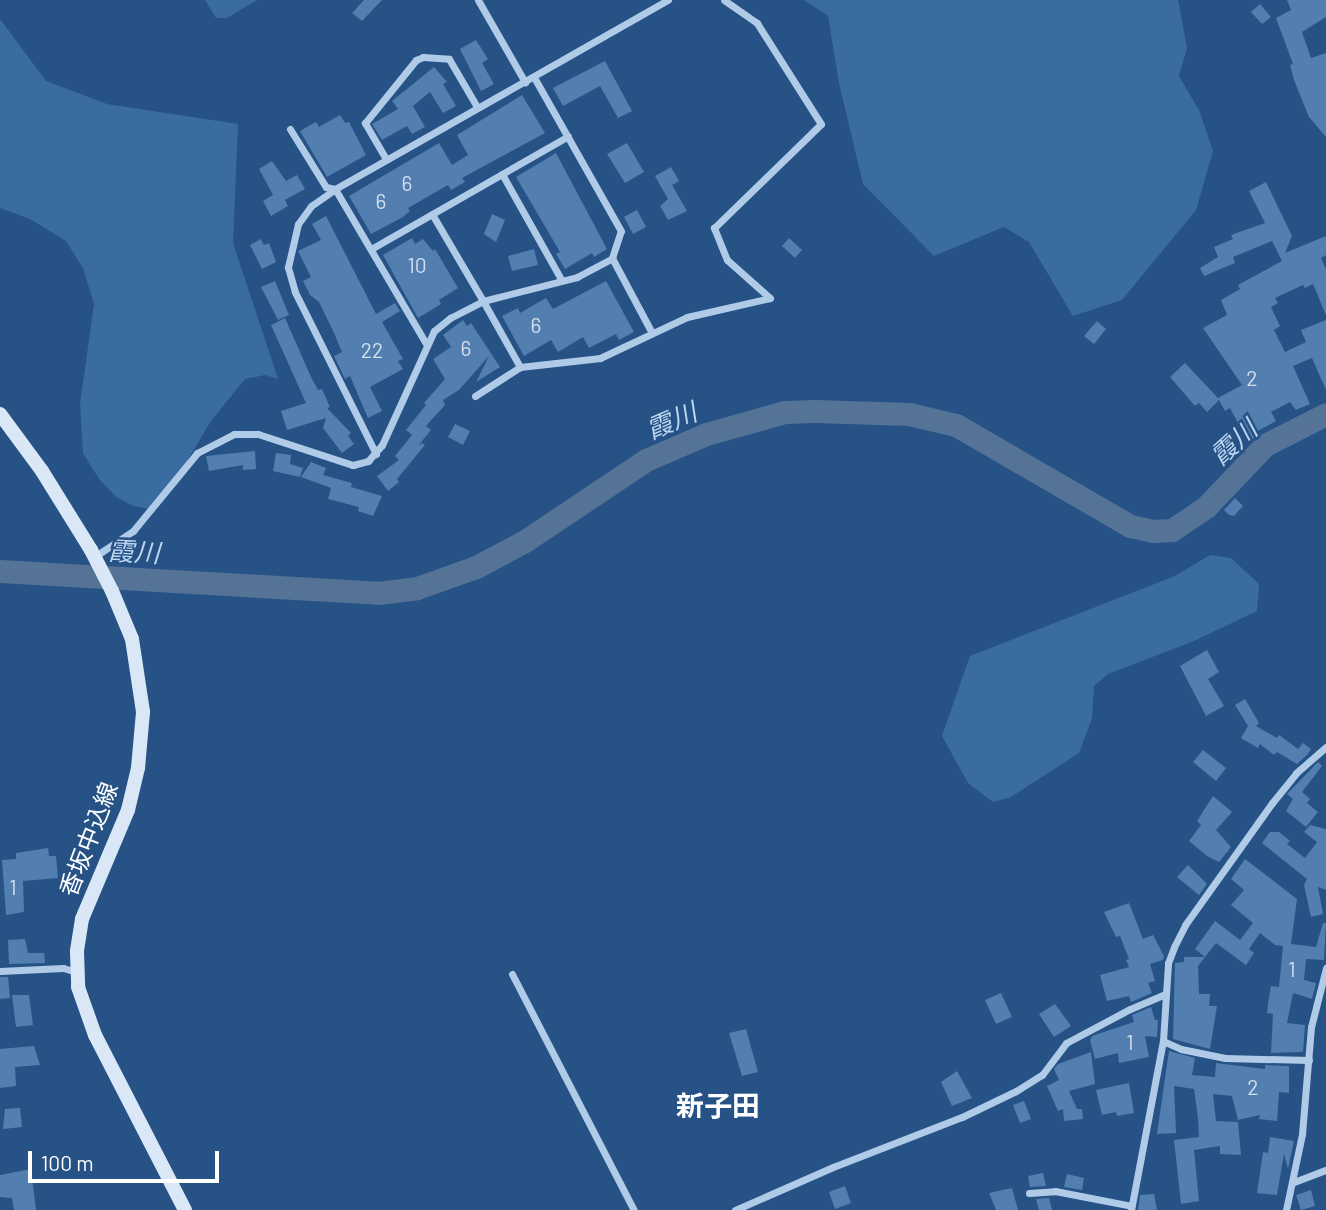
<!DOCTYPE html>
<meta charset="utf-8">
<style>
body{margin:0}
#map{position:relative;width:1326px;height:1210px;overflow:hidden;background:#265286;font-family:Barlow,"Noto Sans JP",sans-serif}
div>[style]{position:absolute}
.green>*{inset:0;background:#3a6ca2}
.river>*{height:23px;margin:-11.5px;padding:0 11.5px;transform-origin:11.5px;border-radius:11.5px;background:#547397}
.building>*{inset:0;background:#527eb0}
.street>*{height:7px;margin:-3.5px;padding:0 3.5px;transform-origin:3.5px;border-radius:3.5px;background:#b0cbe8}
.secondary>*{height:14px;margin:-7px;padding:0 7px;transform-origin:7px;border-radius:7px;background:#dae7f7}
span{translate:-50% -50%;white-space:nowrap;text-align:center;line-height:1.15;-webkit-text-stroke:5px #265286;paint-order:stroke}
.number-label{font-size:21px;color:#d4dfeb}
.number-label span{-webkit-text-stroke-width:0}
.street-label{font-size:24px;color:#fff}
.water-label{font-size:26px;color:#bcd5f0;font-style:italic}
.quarter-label{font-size:28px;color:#fff;font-weight:700}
.scale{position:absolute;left:28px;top:1151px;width:191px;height:32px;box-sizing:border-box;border:4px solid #fff;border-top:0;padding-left:9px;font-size:21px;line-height:24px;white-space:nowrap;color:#fff;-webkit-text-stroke:5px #265286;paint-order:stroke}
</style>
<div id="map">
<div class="green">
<i style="clip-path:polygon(205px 0,257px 0,227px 18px,216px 18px)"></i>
<i style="clip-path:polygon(804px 0,1178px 0,1187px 48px,1179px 76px,1199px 110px,1213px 151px,1196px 210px,1122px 300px,1073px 316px,1029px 242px,1004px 227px,934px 256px,863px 184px,839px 83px,828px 16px)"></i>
<i style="clip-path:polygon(0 19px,46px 81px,107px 104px,238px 124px,233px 243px,278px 379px,265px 375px,245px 379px,211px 421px,163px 501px,149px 509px,133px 506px,116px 497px,99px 479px,83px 453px,80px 404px,94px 304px,83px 268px,66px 241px,30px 219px,0 208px)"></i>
<i style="clip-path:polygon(1210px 555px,1231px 558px,1259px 584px,1257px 611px,1194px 641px,1108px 674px,1094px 686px,1092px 718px,1079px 753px,1011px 797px,993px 802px,968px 783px,942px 736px,970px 656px,1175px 576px)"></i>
</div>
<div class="river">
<i style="left:0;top:571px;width:379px;rotate:3.3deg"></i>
<i style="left:378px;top:593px;width:39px;rotate:-7deg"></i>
<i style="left:417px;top:588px;width:63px;rotate:-19.6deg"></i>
<i style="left:476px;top:567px;width:55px;rotate:-28deg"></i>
<i style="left:525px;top:541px;width:146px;rotate:-33.8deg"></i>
<i style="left:646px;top:460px;width:65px;rotate:-23.4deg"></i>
<i style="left:706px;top:434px;width:82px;rotate:-15.6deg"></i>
<i style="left:785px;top:412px;width:30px;rotate:-2deg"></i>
<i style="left:815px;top:411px;width:94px;rotate:1.8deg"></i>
<i style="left:909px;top:414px;width:48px;rotate:13.2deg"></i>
<i style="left:956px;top:425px;width:201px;rotate:30.1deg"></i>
<i style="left:1130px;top:526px;width:24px;rotate:12deg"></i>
<i style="left:1153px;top:531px;width:19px;rotate:-3deg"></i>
<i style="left:1172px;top:530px;width:41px;rotate:-34.1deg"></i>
<i style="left:1206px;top:507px;width:86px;rotate:-46.4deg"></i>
<i style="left:1265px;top:445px;width:68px;rotate:-26.9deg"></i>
</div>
<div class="building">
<i style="clip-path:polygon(364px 0,382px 0,362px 21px,352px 13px)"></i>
<i style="clip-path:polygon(1287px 0,1326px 0,1326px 17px,1302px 32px,1311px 58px,1326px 53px,1326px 137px,1309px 117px,1294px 80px,1290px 65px,1293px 64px,1276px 18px,1291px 10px)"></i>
<i style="clip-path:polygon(1260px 4px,1271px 17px,1262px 24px,1251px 12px)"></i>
<i style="clip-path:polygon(476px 40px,488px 59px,482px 63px,494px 84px,481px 91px,460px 49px)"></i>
<i style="clip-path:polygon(605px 61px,632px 111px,618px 118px,600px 86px,563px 106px,553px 88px)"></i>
<i style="clip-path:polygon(434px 67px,447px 82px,443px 84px,456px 106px,443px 113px,430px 92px,413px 106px,425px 127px,412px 134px,407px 126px,382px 140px,372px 124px,398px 109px,392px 101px)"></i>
<i style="clip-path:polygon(522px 95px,545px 133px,462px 178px,465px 182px,451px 190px,448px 185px,408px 208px,410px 211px,403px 217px,371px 234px,349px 196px,439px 143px,452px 165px,468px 155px,457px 135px)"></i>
<i style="clip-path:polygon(340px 115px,345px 123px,349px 122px,366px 155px,327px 177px,300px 131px,316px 122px,319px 127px)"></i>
<i style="clip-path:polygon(627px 143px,644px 172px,625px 183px,607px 154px)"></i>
<i style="clip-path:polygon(556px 153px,607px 249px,594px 257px,592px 253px,565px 269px,556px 254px,560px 252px,516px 177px)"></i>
<i style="clip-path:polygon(272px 161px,286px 181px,297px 175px,305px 189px,285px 200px,288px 206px,271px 216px,263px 201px,273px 195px,259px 169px)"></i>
<i style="clip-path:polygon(671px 167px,679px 181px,672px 185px,687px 211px,668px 220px,660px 206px,668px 199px,655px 176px)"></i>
<i style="clip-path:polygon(1266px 182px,1292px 236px,1285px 253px,1326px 236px,1326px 255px,1321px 258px,1326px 269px,1326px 315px,1313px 284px,1305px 288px,1303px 285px,1275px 298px,1278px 303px,1271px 307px,1280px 326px,1274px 330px,1285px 352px,1306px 342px,1301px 330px,1326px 320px,1326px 390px,1312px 358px,1293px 366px,1310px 404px,1296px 410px,1290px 402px,1271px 412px,1276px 421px,1256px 432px,1258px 436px,1248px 442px,1230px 408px,1225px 411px,1219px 400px,1207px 412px,1199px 403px,1195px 406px,1170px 377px,1185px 363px,1218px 398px,1242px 385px,1203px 328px,1227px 315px,1221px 300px,1240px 289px,1238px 285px,1282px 261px,1272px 241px,1233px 257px,1235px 263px,1204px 276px,1200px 268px,1218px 257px,1214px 247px,1233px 239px,1231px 235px,1265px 223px,1249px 191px)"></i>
<i style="clip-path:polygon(637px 210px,646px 227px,633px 234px,624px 217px)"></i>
<i style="clip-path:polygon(492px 214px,505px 220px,496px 242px,484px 234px)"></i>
<i style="clip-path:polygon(326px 216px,376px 314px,395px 303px,400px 311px,382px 322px,403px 359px,398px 361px,403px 369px,370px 387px,382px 411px,368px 418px,350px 376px,345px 379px,334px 356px,342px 352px,334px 333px,319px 302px,310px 295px,303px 281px,311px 277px,298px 251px,321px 240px,312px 224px)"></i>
<i style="clip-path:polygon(412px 238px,415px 244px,423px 239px,433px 251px,435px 249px,458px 288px,439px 300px,441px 304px,418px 318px,383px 255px)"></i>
<i style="clip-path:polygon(789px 238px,802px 250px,795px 258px,782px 246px)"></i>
<i style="clip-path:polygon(261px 239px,264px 245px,269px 243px,276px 262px,262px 269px,250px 245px)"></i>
<i style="clip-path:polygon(534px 249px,538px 265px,512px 271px,508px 256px)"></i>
<i style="clip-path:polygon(275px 281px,289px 315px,278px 320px,261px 287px)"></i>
<i style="clip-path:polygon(606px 281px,634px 332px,619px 340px,616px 334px,589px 348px,583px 337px,558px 352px,551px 340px,524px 356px,502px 316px,518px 308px,520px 313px,546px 298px,553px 309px)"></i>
<i style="clip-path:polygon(285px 318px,311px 377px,318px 390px,322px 389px,330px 407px,327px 408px,351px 433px,348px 436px,354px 444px,342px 453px,323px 428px,326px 418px,287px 430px,281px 411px,306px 403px,271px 325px)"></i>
<i style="clip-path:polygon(463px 320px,467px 326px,471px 323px,500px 367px,476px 382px,489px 356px,459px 390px,443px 400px,445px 405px,426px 426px,431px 430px,418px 446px,422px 443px,425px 445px,397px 479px,399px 482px,388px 491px,377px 476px,399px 460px,395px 456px,412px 435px,406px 430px,426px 405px,424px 403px,445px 379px,433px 359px,451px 347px,443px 335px)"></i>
<i style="clip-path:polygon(1097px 321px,1106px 329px,1094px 344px,1084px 336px)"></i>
<i style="clip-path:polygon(455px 424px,470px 431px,463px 445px,448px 437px)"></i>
<i style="clip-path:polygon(255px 451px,256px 469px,243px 470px,243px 465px,209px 471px,206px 456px)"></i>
<i style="clip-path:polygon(276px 453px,291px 455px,290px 464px,303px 468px,300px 477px,273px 471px)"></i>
<i style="clip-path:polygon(311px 462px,326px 468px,323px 475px,352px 483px,351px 487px,382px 496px,373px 516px,358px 511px,359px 507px,328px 499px,331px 488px,301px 477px)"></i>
<i style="clip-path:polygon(1235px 498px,1243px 506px,1234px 516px,1229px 515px,1224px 510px)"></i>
<i style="clip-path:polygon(1207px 650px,1219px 672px,1208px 679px,1224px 706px,1206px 716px,1180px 666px)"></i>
<i style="clip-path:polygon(1245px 699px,1259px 723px,1256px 726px,1277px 738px,1279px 735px,1298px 749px,1303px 743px,1311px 749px,1307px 755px,1297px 764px,1277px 752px,1274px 755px,1260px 744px,1258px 748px,1241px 738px,1248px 726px,1235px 705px)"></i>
<i style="clip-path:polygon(1203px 750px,1226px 768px,1216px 781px,1193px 762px)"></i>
<i style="clip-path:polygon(1318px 762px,1322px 766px,1302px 792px,1310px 799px,1307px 803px,1318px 812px,1306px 827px,1286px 811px,1293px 799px,1287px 794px)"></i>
<i style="clip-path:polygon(1213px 796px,1232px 812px,1216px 830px,1231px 847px,1219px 862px,1207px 856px,1189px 841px,1201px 825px,1197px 821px)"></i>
<i style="clip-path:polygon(1310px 825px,1326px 829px,1326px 890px,1318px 887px,1323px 914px,1311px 917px,1304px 885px,1307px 879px,1262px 843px,1270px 832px,1279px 832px,1290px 841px,1287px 844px,1305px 858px,1317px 842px,1304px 832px)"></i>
<i style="clip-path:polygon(48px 848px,49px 856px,56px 856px,58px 878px,23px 881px,24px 912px,6px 915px,2px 860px,16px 859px,16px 853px)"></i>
<i style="clip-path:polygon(1245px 859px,1297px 899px,1291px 944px,1316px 947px,1323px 923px,1326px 923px,1324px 960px,1306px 959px,1304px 980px,1316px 983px,1312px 999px,1293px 993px,1287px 1023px,1305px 1025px,1303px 1052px,1271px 1053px,1273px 1014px,1267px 1013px,1268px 1004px,1271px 986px,1279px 987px,1283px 946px,1275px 945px,1260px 933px,1249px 949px,1254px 953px,1246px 965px,1216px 943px,1198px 966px,1199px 994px,1210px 994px,1209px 1006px,1217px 1006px,1210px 1049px,1173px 1039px,1175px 963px,1184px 962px,1184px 957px,1205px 957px,1195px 949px,1215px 921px,1240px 940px,1253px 923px,1231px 905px,1244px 890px,1231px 879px)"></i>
<i style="clip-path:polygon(1188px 865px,1207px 884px,1199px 895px,1177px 877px)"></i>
<i style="clip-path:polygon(1129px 903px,1143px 939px,1153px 935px,1164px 956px,1163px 960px,1150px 964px,1155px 981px,1148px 983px,1152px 993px,1131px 1002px,1129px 996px,1107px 1001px,1100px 975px,1129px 967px,1126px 960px,1129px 959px,1120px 936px,1116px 937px,1104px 912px)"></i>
<i style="clip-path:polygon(25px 939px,28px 953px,44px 953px,45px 963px,9px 964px,8px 940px)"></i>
<i style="clip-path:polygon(0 977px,8px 977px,10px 998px,0 999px)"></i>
<i style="clip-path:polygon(1001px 993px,1012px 1017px,996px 1024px,985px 1000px)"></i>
<i style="clip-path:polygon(12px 995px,29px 995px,33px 1025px,16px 1027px)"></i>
<i style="clip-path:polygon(1055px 1004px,1071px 1026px,1054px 1037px,1039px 1014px)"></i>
<i style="clip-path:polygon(1151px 1007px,1155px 1020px,1158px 1020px,1157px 1037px,1145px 1036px,1149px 1057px,1119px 1063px,1118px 1053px,1095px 1059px,1090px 1040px,1092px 1036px,1134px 1022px,1132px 1015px)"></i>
<i style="clip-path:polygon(746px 1029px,758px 1072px,742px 1076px,729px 1033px)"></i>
<i style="clip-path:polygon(34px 1046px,40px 1065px,15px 1067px,16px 1086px,0 1088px,0 1049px)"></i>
<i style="clip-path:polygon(1169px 1051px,1195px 1058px,1192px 1075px,1215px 1077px,1216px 1063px,1265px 1069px,1265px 1065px,1289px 1066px,1289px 1093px,1279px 1092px,1277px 1121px,1259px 1119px,1260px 1115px,1238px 1120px,1232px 1096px,1213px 1094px,1216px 1121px,1238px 1122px,1241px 1155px,1220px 1154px,1220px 1146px,1194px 1150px,1199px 1201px,1181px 1204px,1174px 1140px,1199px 1137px,1198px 1118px,1194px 1089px,1174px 1086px,1176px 1133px,1157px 1134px)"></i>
<i style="clip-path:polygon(1091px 1052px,1095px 1084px,1069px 1091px,1077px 1109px,1082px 1109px,1083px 1119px,1064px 1121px,1063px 1109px,1058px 1111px,1047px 1086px,1059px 1080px,1054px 1069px,1058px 1064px)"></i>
<i style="clip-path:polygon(957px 1071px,972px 1098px,952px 1106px,941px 1082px)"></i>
<i style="clip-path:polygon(1129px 1083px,1134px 1113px,1117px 1116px,1116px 1112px,1102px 1115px,1096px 1090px)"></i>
<i style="clip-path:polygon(1024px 1101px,1031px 1119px,1020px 1123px,1013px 1105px)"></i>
<i style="clip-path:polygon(20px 1108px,22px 1127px,3px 1129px,5px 1109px)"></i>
<i style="clip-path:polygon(1270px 1137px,1294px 1141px,1288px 1169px,1284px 1154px,1277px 1195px,1257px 1193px,1263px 1152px,1268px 1153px)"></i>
<i style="clip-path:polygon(31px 1169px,36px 1210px,14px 1210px,12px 1198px,0 1197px,0 1175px)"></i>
<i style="clip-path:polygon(1043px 1173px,1046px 1186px,1030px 1187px,1028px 1176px)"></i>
<i style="clip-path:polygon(1067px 1174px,1084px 1178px,1082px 1190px,1064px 1187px)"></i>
<i style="clip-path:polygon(845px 1186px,851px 1203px,835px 1209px,829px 1192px)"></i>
<i style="clip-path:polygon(1012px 1188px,1018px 1210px,996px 1210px,989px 1193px)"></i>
<i style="clip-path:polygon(1311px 1190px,1315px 1206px,1301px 1210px,1296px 1195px)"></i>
<i style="clip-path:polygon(1154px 1194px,1157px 1210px,1138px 1210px,1140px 1195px)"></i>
<i style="clip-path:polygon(1049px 1198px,1052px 1210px,1039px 1210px,1036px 1199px)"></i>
</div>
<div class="street">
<i style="left:478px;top:0;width:95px;rotate:60.2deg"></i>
<i style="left:290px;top:129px;width:68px;rotate:58.2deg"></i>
<i style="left:326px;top:187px;width:9px;rotate:13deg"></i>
<i style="left:335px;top:189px;width:181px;rotate:59.5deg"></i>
<i style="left:386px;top:159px;width:42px;rotate:-120.3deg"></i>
<i style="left:365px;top:123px;width:81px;rotate:-51deg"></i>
<i style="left:416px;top:60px;width:8px;rotate:-23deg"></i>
<i style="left:423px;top:57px;width:26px;rotate:4deg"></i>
<i style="left:449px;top:59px;width:56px;rotate:59.7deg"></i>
<i style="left:502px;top:174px;width:120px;rotate:60.7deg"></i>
<i style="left:432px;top:214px;width:101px;rotate:59.6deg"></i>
<i style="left:483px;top:301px;width:97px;rotate:-14.3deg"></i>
<i style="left:577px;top:277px;width:40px;rotate:-28deg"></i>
<i style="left:612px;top:258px;width:28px;rotate:-72deg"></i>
<i style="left:621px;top:231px;width:177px;rotate:-119.5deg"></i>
<i style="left:371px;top:249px;width:227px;rotate:-29.8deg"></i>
<i style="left:612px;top:258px;width:85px;rotate:61.9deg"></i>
<i style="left:475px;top:396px;width:54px;rotate:-32.8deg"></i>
<i style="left:376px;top:454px;width:181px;rotate:-116.6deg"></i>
<i style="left:295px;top:292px;width:26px;rotate:-106deg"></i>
<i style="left:288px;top:267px;width:44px;rotate:-76.9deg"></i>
<i style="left:298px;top:224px;width:22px;rotate:-54deg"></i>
<i style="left:311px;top:206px;width:29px;rotate:-35deg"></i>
<i style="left:335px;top:189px;width:383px;rotate:-29.6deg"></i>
<i style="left:94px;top:557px;width:47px;rotate:-33.7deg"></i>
<i style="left:133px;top:531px;width:101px;rotate:-50.6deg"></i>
<i style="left:197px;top:453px;width:42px;rotate:-27.2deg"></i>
<i style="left:234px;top:434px;width:24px"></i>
<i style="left:258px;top:434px;width:100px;rotate:18.1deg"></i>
<i style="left:353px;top:465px;width:16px;rotate:-15deg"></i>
<i style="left:368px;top:461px;width:21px;rotate:-49deg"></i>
<i style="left:382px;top:445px;width:125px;rotate:-65.5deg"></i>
<i style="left:434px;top:331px;width:21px;rotate:-39deg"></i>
<i style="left:450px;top:318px;width:37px;rotate:-27deg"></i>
<i style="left:483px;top:301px;width:76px;rotate:60.7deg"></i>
<i style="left:520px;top:367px;width:81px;rotate:-6.4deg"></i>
<i style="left:600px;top:358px;width:96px;rotate:-25.2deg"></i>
<i style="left:687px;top:317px;width:85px;rotate:-12.9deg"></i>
<i style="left:770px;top:298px;width:57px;rotate:-138.5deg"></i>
<i style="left:727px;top:260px;width:35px;rotate:-112deg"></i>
<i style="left:714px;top:228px;width:149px;rotate:-44.2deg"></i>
<i style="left:821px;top:124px;width:120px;rotate:-122.4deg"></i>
<i style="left:757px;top:23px;width:40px;rotate:-145.1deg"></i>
<i style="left:0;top:971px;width:63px;rotate:-2.7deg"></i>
<i style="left:63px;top:968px;width:15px;rotate:16deg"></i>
<i style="left:512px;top:974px;width:266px;rotate:62.7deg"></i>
<i style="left:1163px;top:1041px;width:20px;rotate:24deg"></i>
<i style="left:1181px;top:1049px;width:45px;rotate:11.6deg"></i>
<i style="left:1225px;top:1058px;width:84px;rotate:1.4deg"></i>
<i style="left:1294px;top:1182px;width:34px;rotate:-21deg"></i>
<i style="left:1029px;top:1193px;width:26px;rotate:-4deg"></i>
<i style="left:1055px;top:1191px;width:78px;rotate:11deg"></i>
<i style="left:735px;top:1210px;width:107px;rotate:-23.7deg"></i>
<i style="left:833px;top:1167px;width:138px;rotate:-21.2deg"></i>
<i style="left:962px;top:1117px;width:60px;rotate:-25.7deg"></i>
<i style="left:1016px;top:1091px;width:31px;rotate:-32deg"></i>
<i style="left:1042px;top:1075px;width:40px;rotate:-53deg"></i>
<i style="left:1066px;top:1043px;width:72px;rotate:-28deg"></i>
<i style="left:1130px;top:1009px;width:39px;rotate:-23deg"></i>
<i style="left:1131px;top:1210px;width:172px;rotate:-79.3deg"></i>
<i style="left:1163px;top:1041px;width:78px;rotate:-86.3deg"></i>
<i style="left:1168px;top:963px;width:17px;rotate:-69deg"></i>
<i style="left:1174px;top:947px;width:25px;rotate:-63deg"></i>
<i style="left:1185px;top:925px;width:150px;rotate:-54.5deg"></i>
<i style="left:1272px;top:803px;width:38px;rotate:-51deg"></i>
<i style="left:1296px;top:773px;width:40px;rotate:-41deg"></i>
<i style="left:1286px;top:1210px;width:78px;rotate:-78.1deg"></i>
<i style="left:1302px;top:1134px;width:107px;rotate:-85.2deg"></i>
<i style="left:1311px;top:1027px;width:61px;rotate:-75.7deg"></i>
</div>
<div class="secondary">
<i style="left:0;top:414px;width:71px;rotate:53.6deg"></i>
<i style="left:42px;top:471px;width:93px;rotate:58.2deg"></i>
<i style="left:91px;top:550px;width:46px;rotate:62.9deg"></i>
<i style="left:112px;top:591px;width:52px;rotate:67.4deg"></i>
<i style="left:132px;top:639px;width:74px;rotate:81.4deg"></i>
<i style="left:143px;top:712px;width:56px;rotate:95.1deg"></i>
<i style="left:138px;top:768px;width:43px;rotate:103.4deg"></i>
<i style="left:128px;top:810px;width:118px;rotate:112.9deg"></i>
<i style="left:82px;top:919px;width:33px;rotate:99deg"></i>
<i style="left:77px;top:952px;width:35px;rotate:88deg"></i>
<i style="left:78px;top:987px;width:51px;rotate:70.5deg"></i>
<i style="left:95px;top:1035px;width:197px;rotate:62.8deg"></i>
</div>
<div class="number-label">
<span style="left:407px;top:183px">6</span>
<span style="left:381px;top:201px">6</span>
<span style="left:417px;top:265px">10</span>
<span style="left:536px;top:325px">6</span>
<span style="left:466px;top:348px">6</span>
<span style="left:372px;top:350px">22</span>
<span style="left:1252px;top:378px">2</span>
<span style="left:13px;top:887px">1</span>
<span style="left:1292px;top:969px">1</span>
<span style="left:1130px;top:1042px">1</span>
<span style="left:1253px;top:1087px">2</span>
</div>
<div class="street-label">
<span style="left:88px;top:839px;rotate:-69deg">香坂中込線</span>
</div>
<div class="water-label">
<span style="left:671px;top:420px;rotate:-23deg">霞川</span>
<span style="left:1233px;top:442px;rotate:-42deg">霞川</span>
<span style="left:134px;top:551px;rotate:3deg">霞川</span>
</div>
<div class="quarter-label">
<span style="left:718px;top:1105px">新子田</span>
</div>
<div class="scale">100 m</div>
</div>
